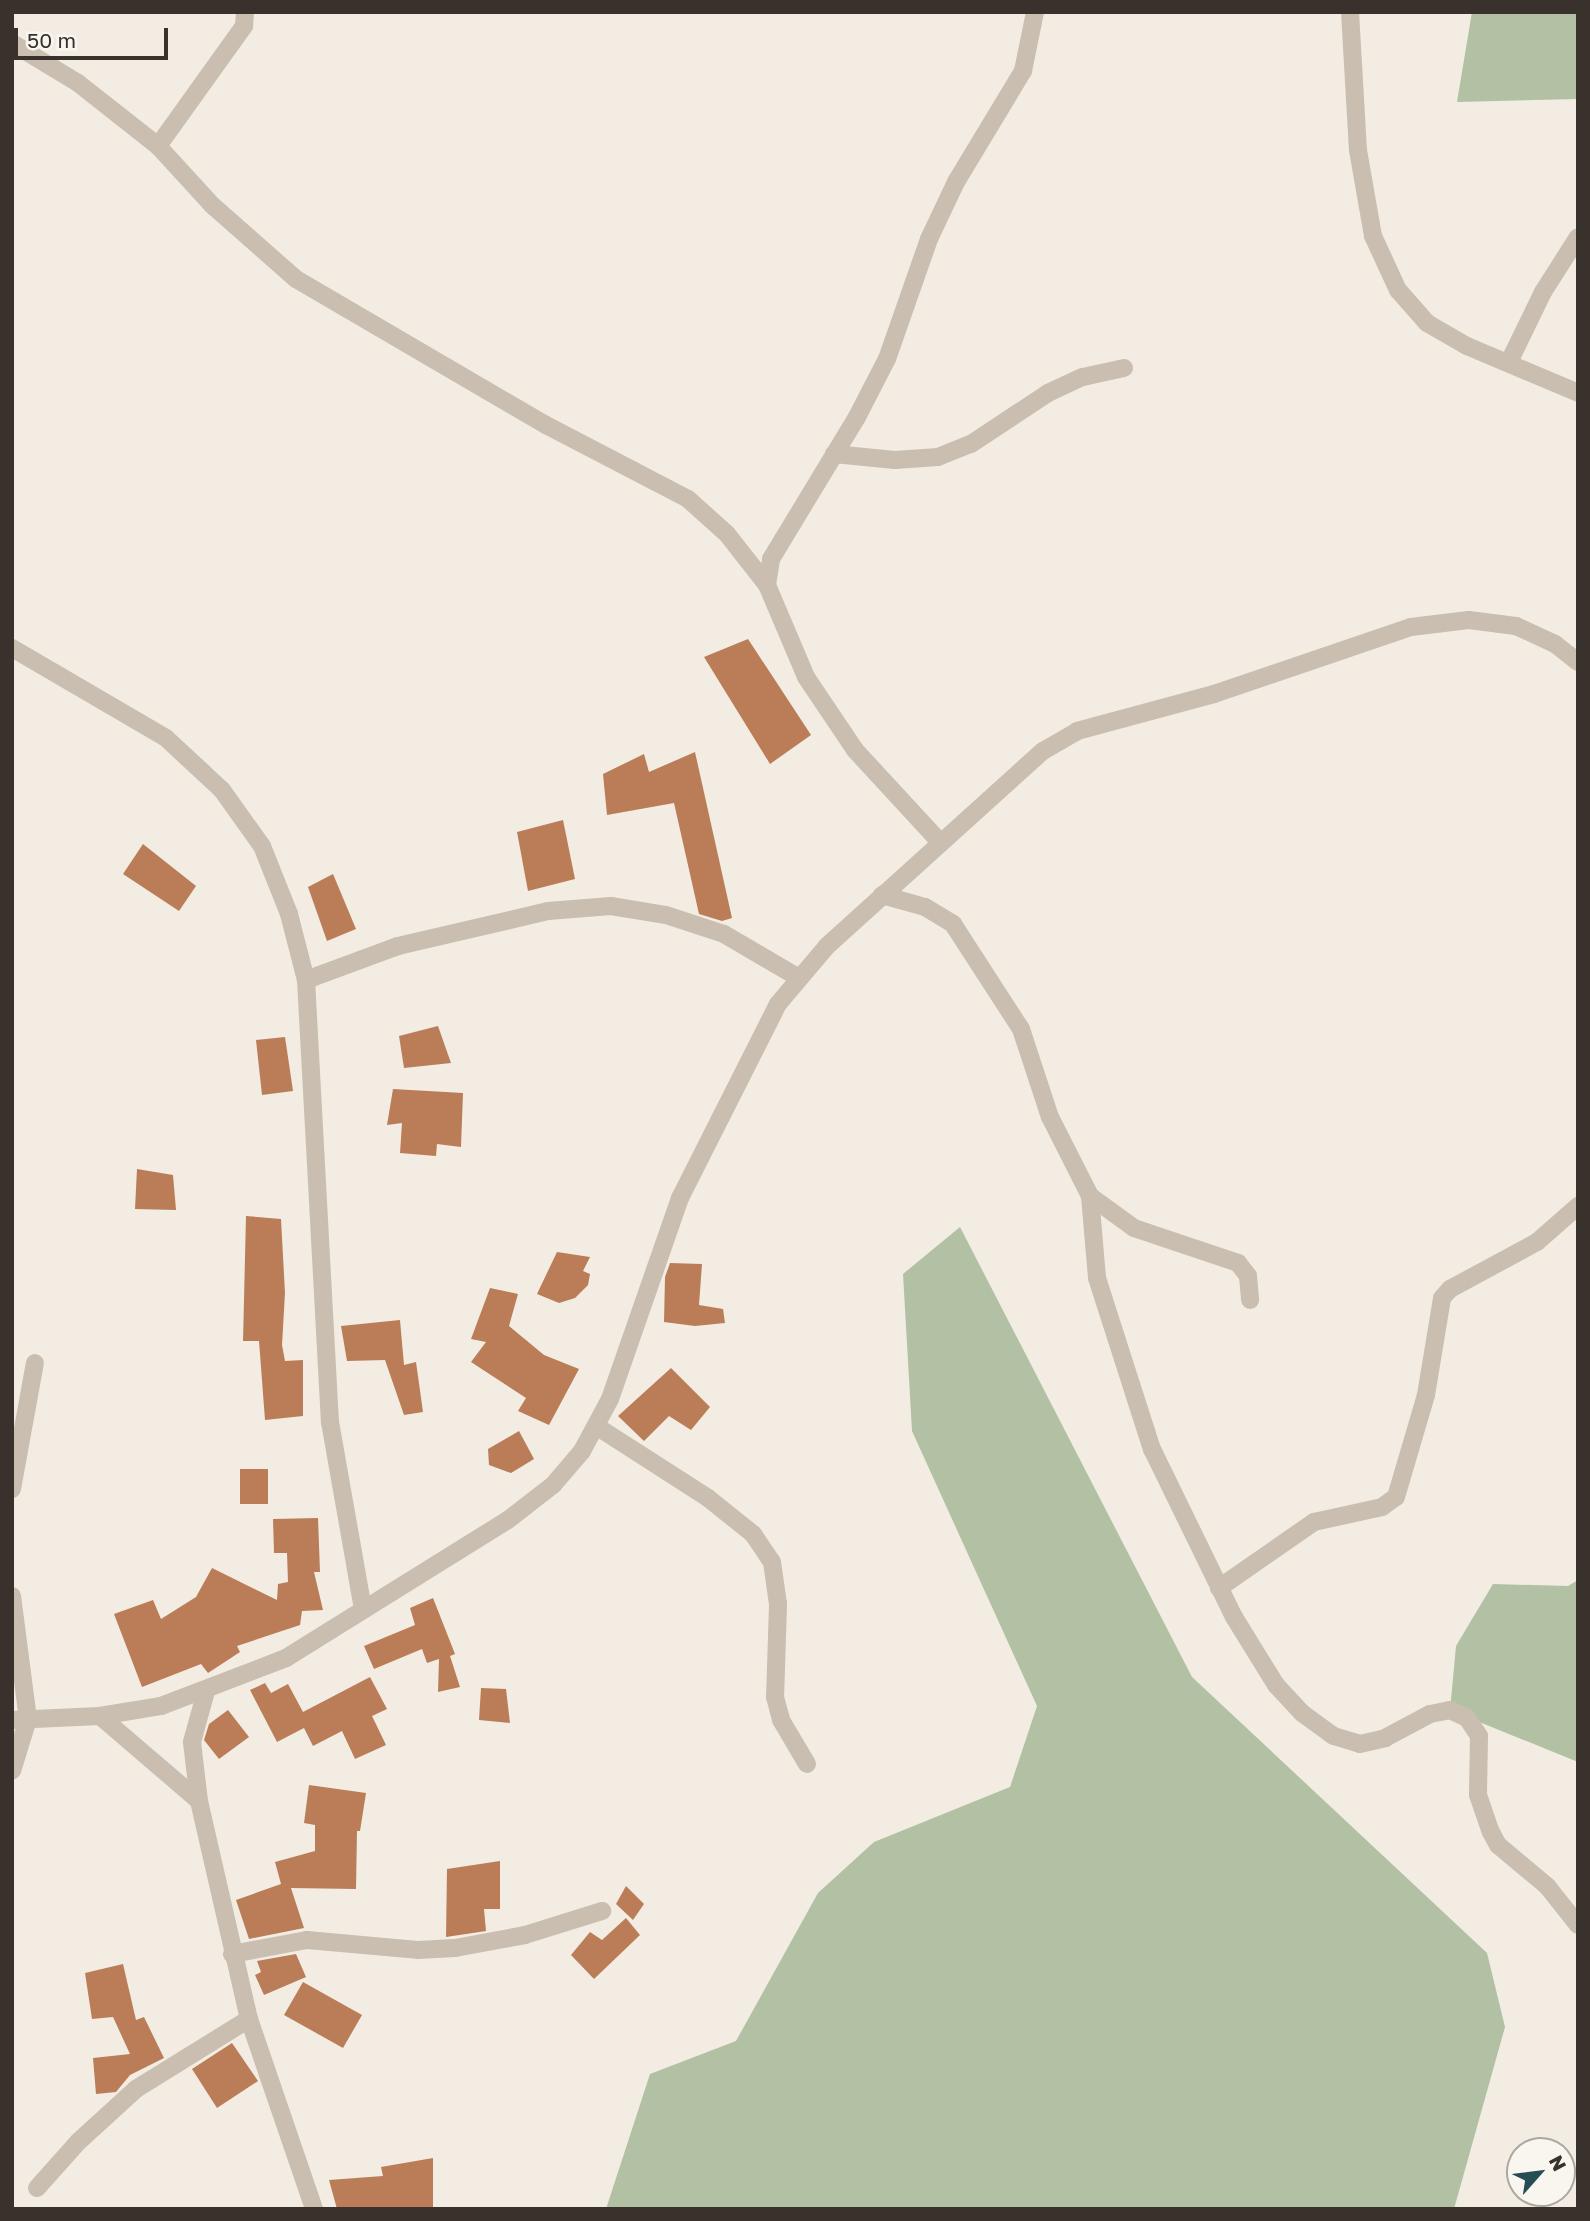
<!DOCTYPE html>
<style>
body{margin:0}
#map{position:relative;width:1590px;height:2221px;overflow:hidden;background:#f2ece2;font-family:"Golos Text",sans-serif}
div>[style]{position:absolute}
.green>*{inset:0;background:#b2c0a3}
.building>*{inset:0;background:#ba7d58}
.minor>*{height:18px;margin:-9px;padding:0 9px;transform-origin:9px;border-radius:9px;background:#c9beaf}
span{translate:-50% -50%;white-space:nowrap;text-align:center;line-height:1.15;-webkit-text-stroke:7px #f9f6ef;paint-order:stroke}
.frame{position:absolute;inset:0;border:14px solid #39322c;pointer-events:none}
.north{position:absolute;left:1506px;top:2137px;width:70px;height:70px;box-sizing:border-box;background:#f9f6ef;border:2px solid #aca8a1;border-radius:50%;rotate:62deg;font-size:19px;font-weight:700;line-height:28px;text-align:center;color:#39322c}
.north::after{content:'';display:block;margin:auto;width:24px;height:32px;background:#264c56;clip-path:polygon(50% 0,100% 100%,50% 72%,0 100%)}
.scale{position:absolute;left:14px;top:28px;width:154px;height:32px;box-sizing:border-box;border:4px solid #39322c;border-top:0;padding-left:9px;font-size:21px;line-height:24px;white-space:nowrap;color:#39322c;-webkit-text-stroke:5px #f9f6ef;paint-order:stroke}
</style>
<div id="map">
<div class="green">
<i style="clip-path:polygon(1472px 12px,1578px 12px,1578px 99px,1457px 102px)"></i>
<i style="clip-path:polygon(960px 1227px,1192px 1677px,1487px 1953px,1505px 2027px,1454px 2209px,606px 2209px,650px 2074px,736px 2041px,818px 1893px,874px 1842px,1010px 1787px,1037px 1706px,912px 1431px,903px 1274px)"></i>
<i style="clip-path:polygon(1578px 1580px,1578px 1762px,1450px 1710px,1456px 1646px,1493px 1584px,1568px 1586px)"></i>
</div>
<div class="building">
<i style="clip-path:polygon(748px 639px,811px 735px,770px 764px,704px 657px)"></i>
<i style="clip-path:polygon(695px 752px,732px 918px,722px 921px,699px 914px,674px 803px,607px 815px,603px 774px,644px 754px,649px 772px)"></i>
<i style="clip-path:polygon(563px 820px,575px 879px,528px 891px,517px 832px)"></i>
<i style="clip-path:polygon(143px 844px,196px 886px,179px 911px,123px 874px)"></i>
<i style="clip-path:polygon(333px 874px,356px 929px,327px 941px,308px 887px)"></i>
<i style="clip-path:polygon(438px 1026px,451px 1063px,404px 1068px,399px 1036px)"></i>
<i style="clip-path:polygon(285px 1037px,293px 1091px,262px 1095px,256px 1040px)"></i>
<i style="clip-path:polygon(393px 1089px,463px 1093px,461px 1147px,437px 1144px,436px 1156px,400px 1153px,402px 1123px,387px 1125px)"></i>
<i style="clip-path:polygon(137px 1169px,173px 1175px,176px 1210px,135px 1209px)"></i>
<i style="clip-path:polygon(246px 1216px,281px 1219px,285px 1293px,282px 1345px,285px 1361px,303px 1360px,303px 1416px,265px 1420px,259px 1341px,243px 1341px)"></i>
<i style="clip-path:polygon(557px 1252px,590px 1257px,583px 1271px,590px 1274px,588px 1285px,575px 1298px,559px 1303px,537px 1294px)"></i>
<i style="clip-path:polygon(670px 1263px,702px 1264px,699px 1305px,723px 1309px,725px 1323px,695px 1326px,664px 1322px,665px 1277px)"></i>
<i style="clip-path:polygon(490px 1288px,518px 1294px,509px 1326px,544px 1355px,579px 1369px,549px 1425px,518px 1411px,526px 1398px,471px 1362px,486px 1342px,471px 1339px)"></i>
<i style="clip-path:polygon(400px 1320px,404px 1365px,416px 1362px,423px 1412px,404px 1415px,385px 1360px,347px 1361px,341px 1326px)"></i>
<i style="clip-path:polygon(671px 1368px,710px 1407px,691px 1430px,669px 1416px,644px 1441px,618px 1416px)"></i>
<i style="clip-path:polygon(519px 1431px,534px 1459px,511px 1473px,489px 1465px,488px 1449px)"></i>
<i style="clip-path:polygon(240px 1469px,268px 1469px,268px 1504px,240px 1504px)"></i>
<i style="clip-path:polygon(318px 1518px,320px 1572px,314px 1572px,323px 1610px,302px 1611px,300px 1625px,237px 1646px,240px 1652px,208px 1673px,201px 1664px,142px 1687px,114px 1614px,153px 1600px,161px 1619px,196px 1597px,212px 1568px,277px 1600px,278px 1584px,288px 1582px,287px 1553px,274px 1553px,273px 1519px)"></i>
<i style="clip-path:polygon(433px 1598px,455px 1654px,450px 1656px,460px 1687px,438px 1692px,439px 1659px,427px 1663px,422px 1649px,374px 1669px,364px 1646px,415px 1625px,410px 1608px)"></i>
<i style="clip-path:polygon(370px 1677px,387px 1709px,372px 1716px,386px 1745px,355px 1759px,342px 1731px,313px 1746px,304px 1728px,277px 1742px,250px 1690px,265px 1683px,271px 1693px,288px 1684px,303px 1712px)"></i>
<i style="clip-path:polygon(481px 1688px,506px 1689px,510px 1723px,479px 1720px)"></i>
<i style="clip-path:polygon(228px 1710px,249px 1737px,219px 1759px,204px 1740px,209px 1724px)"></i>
<i style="clip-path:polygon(309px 1785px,366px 1793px,360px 1831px,357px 1831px,356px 1889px,291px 1888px,304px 1928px,249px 1939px,236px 1900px,281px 1884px,275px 1862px,315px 1851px,315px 1825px,304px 1823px)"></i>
<i style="clip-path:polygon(500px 1861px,500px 1909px,484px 1909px,486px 1931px,446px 1937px,447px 1869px)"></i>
<i style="clip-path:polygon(626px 1886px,644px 1904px,633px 1920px,616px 1904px)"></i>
<i style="clip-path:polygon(626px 1918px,640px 1935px,594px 1979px,571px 1955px,590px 1932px,602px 1940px)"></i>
<i style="clip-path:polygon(296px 1954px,306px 1977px,264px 1995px,255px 1975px,261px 1972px,257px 1961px)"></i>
<i style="clip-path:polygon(123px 1964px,136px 2020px,144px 2017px,164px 2058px,130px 2075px,116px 2092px,96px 2094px,93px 2058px,130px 2054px,113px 2017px,92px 2019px,85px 1973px)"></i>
<i style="clip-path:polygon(303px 1982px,362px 2015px,343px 2048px,284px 2015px)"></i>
<i style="clip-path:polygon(232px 2043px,258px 2081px,217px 2108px,192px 2069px)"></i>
<i style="clip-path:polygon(433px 2158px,433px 2209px,337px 2209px,329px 2180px,383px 2176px,381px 2167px)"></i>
</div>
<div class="minor">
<i style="left:1350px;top:12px;width:138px;rotate:86.7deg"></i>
<i style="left:1358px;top:150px;width:87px;rotate:80.1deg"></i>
<i style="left:1373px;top:236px;width:60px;rotate:65.2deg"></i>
<i style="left:1398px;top:290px;width:44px;rotate:48.7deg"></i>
<i style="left:1427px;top:323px;width:46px;rotate:29.9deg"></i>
<i style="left:1467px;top:346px;width:121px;rotate:22.9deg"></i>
<i style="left:12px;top:43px;width:77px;rotate:31.2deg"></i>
<i style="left:78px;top:83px;width:102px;rotate:38.2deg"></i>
<i style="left:158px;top:146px;width:80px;rotate:47.5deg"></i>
<i style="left:212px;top:205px;width:112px;rotate:41.4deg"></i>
<i style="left:296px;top:279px;width:290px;rotate:30.3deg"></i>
<i style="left:546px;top:425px;width:160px;rotate:27.5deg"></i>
<i style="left:688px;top:499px;width:52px;rotate:41.9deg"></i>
<i style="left:727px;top:534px;width:65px;rotate:51.9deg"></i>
<i style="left:767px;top:585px;width:100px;rotate:67deg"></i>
<i style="left:806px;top:677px;width:88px;rotate:56.1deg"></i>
<i style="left:855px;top:750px;width:124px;rotate:47.3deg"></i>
<i style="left:158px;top:146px;width:148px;rotate:-54.4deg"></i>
<i style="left:244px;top:26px;width:14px;rotate:-86deg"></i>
<i style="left:1509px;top:362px;width:78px;rotate:-64.1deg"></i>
<i style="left:1543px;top:292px;width:65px;rotate:-57.5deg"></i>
<i style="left:834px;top:454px;width:61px;rotate:5.6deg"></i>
<i style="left:895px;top:460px;width:43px;rotate:-4deg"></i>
<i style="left:938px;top:457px;width:35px;rotate:-22deg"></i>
<i style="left:971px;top:444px;width:92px;rotate:-33.5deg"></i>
<i style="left:1048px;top:393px;width:38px;rotate:-25deg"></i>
<i style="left:1083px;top:377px;width:42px;rotate:-12.4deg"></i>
<i style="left:767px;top:585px;width:26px;rotate:-81deg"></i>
<i style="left:771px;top:559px;width:166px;rotate:-58.8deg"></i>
<i style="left:857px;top:417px;width:65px;rotate:-62.7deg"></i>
<i style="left:887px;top:359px;width:127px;rotate:-70.7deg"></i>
<i style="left:929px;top:239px;width:63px;rotate:-64.7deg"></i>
<i style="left:956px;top:182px;width:130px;rotate:-58.9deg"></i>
<i style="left:1023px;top:71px;width:60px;rotate:-78.5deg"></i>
<i style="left:12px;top:648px;width:178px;rotate:30.3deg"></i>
<i style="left:166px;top:738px;width:76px;rotate:42.9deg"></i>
<i style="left:222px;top:790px;width:69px;rotate:54.5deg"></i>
<i style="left:262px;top:846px;width:73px;rotate:68.3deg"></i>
<i style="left:289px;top:914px;width:68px;rotate:75.6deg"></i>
<i style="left:306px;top:980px;width:443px;rotate:86.9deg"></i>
<i style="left:330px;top:1422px;width:190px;rotate:80deg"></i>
<i style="left:882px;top:895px;width:45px;rotate:15.6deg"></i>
<i style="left:925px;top:907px;width:33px;rotate:31deg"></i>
<i style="left:953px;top:924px;width:125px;rotate:57.1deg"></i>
<i style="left:1021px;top:1029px;width:93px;rotate:71.8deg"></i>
<i style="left:1050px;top:1117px;width:89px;rotate:63.1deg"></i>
<i style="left:1090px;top:1196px;width:82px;rotate:85.1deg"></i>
<i style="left:1097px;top:1278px;width:180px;rotate:72.2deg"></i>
<i style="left:1152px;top:1449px;width:187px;rotate:64deg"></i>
<i style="left:1234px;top:1617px;width:80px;rotate:58.3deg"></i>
<i style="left:1276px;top:1685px;width:38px;rotate:47deg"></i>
<i style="left:1302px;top:1713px;width:39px;rotate:36deg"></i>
<i style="left:1334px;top:1736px;width:27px;rotate:17deg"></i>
<i style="left:1360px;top:1744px;width:26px;rotate:-13deg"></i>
<i style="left:1385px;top:1738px;width:51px;rotate:-28.1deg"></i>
<i style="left:1430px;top:1714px;width:20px;rotate:-11deg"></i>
<i style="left:1450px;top:1710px;width:19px;rotate:25deg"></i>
<i style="left:1467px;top:1718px;width:22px;rotate:56deg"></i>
<i style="left:1479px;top:1736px;width:59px;rotate:91deg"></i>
<i style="left:1478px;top:1795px;width:39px;rotate:71deg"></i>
<i style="left:1491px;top:1832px;width:15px;rotate:62deg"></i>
<i style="left:1498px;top:1845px;width:64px;rotate:39.9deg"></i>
<i style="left:1547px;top:1886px;width:50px;rotate:51.5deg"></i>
<i style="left:306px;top:980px;width:98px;rotate:-20.3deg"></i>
<i style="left:398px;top:946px;width:154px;rotate:-13.1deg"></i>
<i style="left:548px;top:911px;width:63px;rotate:-4.5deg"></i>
<i style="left:611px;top:906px;width:56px;rotate:9.3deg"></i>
<i style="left:666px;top:915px;width:61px;rotate:18.1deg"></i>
<i style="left:724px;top:934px;width:87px;rotate:30.4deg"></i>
<i style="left:1090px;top:1196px;width:54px;rotate:36deg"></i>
<i style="left:1134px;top:1228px;width:110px;rotate:18.6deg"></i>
<i style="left:1238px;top:1263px;width:16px;rotate:52deg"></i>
<i style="left:1248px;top:1276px;width:24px;rotate:85deg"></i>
<i style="left:596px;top:1426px;width:133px;rotate:32.7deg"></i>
<i style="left:708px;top:1498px;width:58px;rotate:38.7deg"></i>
<i style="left:753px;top:1534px;width:34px;rotate:56deg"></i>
<i style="left:772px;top:1562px;width:42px;rotate:81.9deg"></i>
<i style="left:778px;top:1604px;width:93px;rotate:91.8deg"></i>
<i style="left:775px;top:1697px;width:24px;rotate:75deg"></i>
<i style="left:781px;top:1720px;width:51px;rotate:59.4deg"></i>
<i style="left:12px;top:1489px;width:128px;rotate:-79.7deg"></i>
<i style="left:1219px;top:1588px;width:116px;rotate:-34.8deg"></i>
<i style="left:1314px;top:1522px;width:70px;rotate:-12.4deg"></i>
<i style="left:1382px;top:1507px;width:17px;rotate:-36deg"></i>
<i style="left:1396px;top:1497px;width:106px;rotate:-73.6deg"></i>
<i style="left:1426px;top:1395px;width:98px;rotate:-80.6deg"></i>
<i style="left:1442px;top:1298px;width:12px;rotate:-48deg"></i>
<i style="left:1450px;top:1289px;width:99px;rotate:-28.4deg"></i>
<i style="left:1537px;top:1242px;width:55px;rotate:-41.3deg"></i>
<i style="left:12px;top:1596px;width:124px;rotate:82.6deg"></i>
<i style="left:28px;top:1719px;width:54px;rotate:107.1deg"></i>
<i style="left:100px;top:1716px;width:130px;rotate:40.6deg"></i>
<i style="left:199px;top:1801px;width:224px;rotate:77.1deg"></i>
<i style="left:249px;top:2019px;width:201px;rotate:71.1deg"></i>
<i style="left:12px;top:1720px;width:88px;rotate:-2.6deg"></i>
<i style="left:100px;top:1716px;width:62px;rotate:-9.3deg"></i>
<i style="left:161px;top:1706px;width:134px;rotate:-21deg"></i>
<i style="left:286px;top:1658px;width:261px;rotate:-31.9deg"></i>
<i style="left:508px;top:1520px;width:57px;rotate:-37.9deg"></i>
<i style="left:553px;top:1485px;width:45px;rotate:-49.5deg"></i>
<i style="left:582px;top:1451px;width:59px;rotate:-61.7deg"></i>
<i style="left:610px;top:1399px;width:213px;rotate:-70.8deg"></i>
<i style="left:680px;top:1198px;width:217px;rotate:-63.2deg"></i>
<i style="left:778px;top:1004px;width:76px;rotate:-49.8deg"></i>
<i style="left:827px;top:946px;width:291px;rotate:-42.1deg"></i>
<i style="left:1043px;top:751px;width:39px;rotate:-30deg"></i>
<i style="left:1077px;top:731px;width:142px;rotate:-15.1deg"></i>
<i style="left:1214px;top:694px;width:208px;rotate:-18.8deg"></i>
<i style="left:1411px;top:627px;width:58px;rotate:-6.9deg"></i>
<i style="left:1469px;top:620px;width:47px;rotate:7.3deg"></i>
<i style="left:1516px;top:626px;width:43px;rotate:24.8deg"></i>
<i style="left:1555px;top:644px;width:29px;rotate:38deg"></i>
<i style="left:199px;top:1801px;width:59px;rotate:-96.8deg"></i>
<i style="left:192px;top:1742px;width:53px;rotate:-74.6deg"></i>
<i style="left:232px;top:1954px;width:76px;rotate:-10.6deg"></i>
<i style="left:307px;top:1940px;width:111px;rotate:5.1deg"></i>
<i style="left:418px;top:1950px;width:37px;rotate:-3deg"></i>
<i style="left:455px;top:1948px;width:71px;rotate:-10.5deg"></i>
<i style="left:525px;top:1935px;width:81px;rotate:-17.3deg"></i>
<i style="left:37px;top:2188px;width:62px;rotate:-48.3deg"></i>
<i style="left:78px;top:2142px;width:79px;rotate:-42.4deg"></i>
<i style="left:136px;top:2089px;width:133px;rotate:-31.8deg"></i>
</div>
<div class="frame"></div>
<div class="north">N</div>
<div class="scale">50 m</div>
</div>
